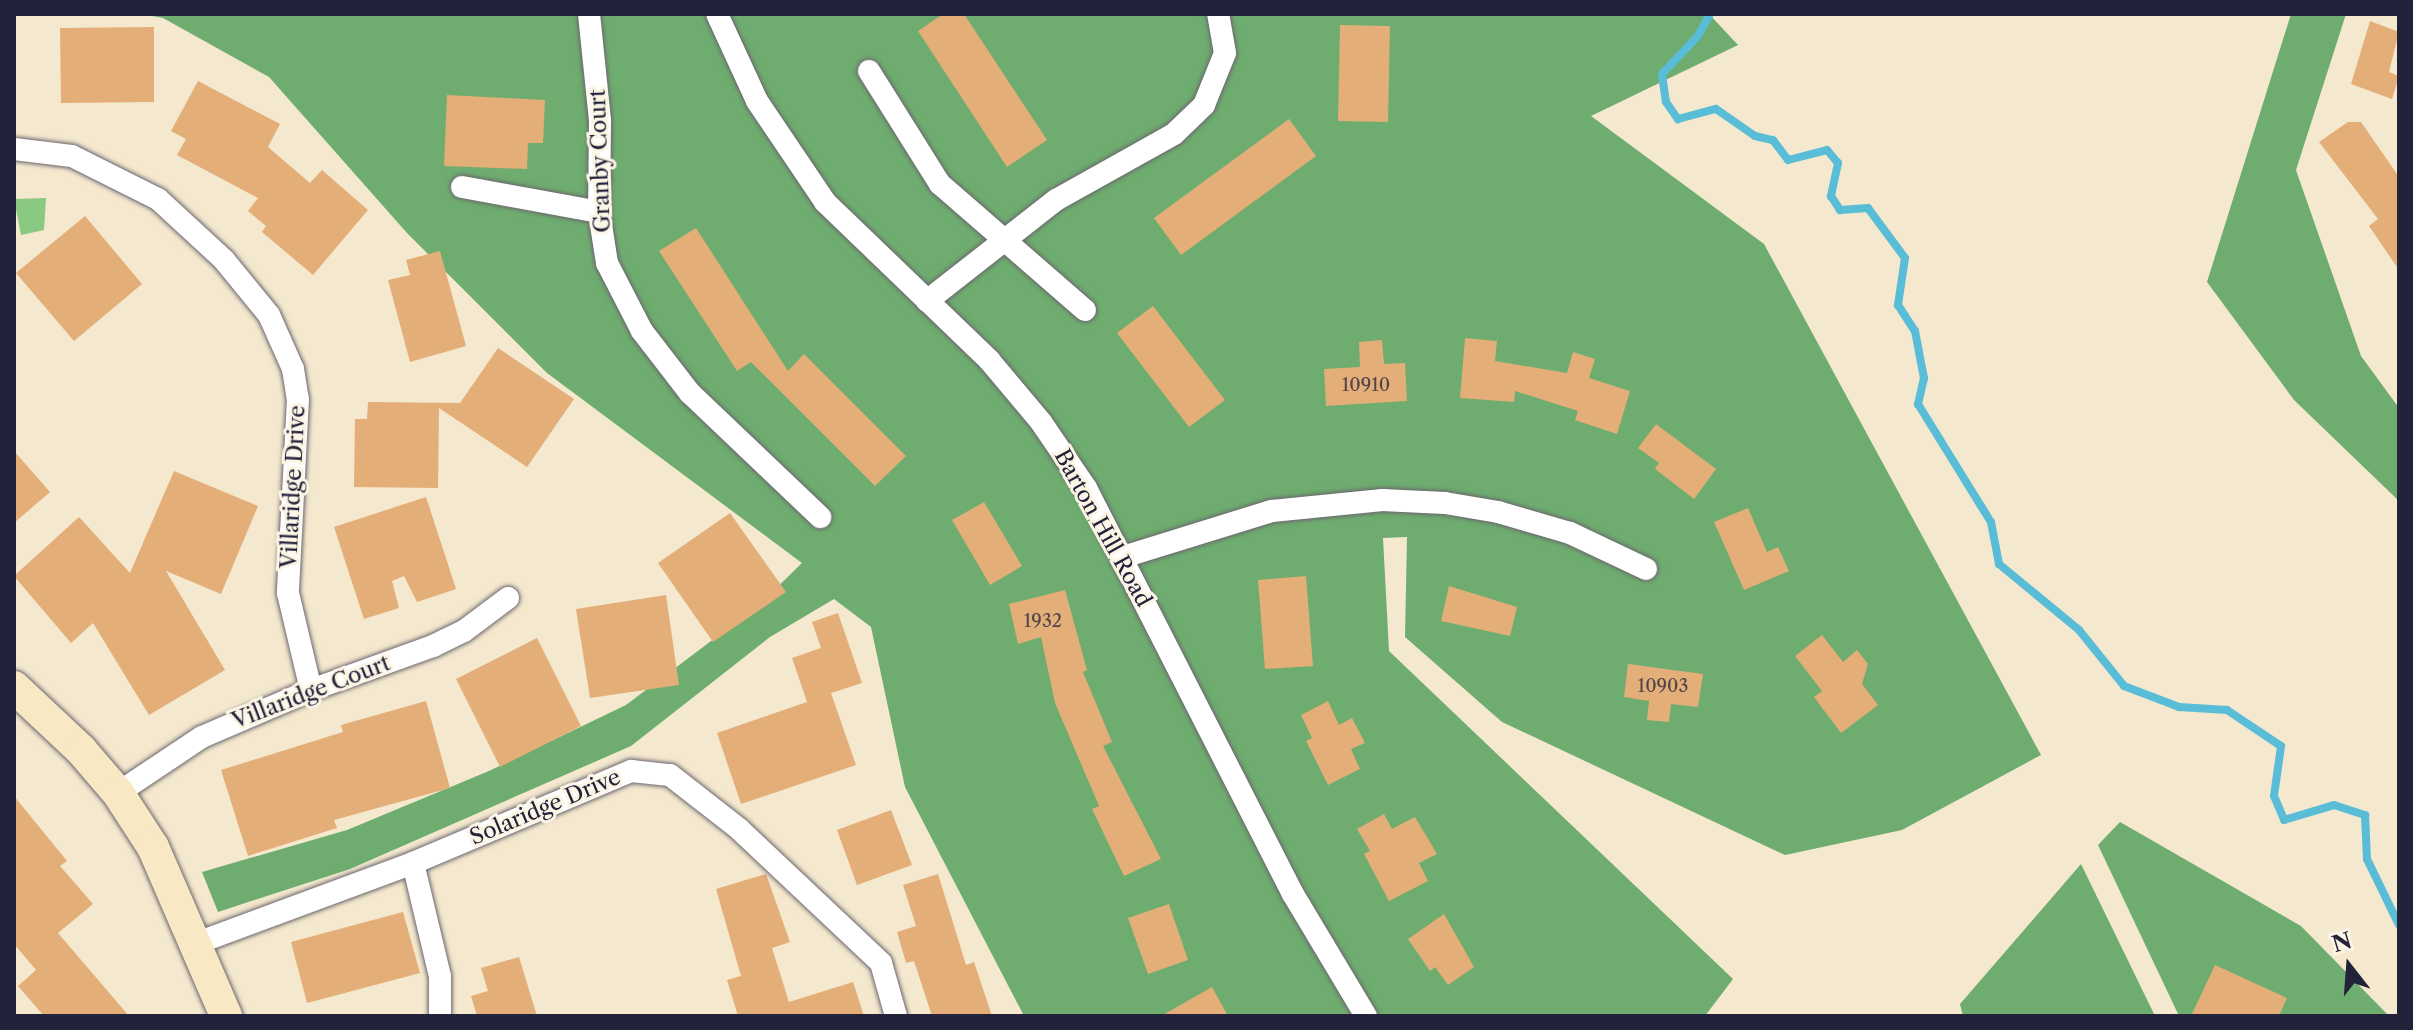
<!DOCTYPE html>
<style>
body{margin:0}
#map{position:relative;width:2413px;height:1030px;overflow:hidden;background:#f4e8ce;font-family:"Libre Caslon Text",serif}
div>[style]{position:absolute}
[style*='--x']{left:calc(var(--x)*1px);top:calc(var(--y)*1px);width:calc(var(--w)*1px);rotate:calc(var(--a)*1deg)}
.green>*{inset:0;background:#89c981}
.forest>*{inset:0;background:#6ead6f}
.stream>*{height:8px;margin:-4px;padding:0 4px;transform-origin:4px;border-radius:4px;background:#59bdd7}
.building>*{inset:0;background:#e3ae78}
.roads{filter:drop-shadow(0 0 2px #6c676e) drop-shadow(0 0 2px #6c676e)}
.street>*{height:22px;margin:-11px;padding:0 11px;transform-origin:11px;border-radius:11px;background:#fff}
.secondary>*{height:32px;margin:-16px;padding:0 16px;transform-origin:16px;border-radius:16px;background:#f8e8c3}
span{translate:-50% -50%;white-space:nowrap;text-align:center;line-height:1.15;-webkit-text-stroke:6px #fcf5e5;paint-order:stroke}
.number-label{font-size:18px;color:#52454a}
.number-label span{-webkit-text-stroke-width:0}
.street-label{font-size:22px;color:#22223b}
.frame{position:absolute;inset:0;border:16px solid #22223b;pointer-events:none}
.north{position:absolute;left:2309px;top:926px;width:80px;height:80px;-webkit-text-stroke:6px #fcf5e5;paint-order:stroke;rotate:343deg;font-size:22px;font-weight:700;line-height:32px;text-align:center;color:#22223b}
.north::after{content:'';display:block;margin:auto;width:28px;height:36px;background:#22223b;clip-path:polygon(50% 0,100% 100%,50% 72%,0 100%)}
</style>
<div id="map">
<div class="green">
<div style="clip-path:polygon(46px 198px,44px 230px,21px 235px,14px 199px)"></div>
</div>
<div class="forest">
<div style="clip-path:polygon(142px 14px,1709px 14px,1738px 45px,1591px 116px,1764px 244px,2041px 755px,1902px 830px,1785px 855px,1502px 722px,1405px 637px,1407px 537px,1383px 538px,1389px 651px,1733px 979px,1705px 1016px,1024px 1016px,905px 787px,871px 627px,834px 599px,770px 637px,631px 746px,350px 869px,218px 912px,202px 872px,347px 830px,489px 771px,626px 705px,759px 605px,802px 563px,547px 373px,407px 233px,269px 77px,163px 18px)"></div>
<div style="clip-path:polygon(2291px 14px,2346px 14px,2296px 170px,2361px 356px,2399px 408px,2399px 501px,2294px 400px,2207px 282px)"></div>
<div style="clip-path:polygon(2120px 822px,2301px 926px,2389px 1016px,2179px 1016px,2098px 845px)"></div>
<div style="clip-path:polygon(2081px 864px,2155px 1016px,1963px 1016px,1960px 1004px)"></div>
</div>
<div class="stream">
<div style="--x:1710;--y:14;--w:26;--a:119"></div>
<div style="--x:1697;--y:37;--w:51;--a:133.4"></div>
<div style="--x:1662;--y:74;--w:28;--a:82"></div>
<div style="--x:1666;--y:102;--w:21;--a:55"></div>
<div style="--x:1678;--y:119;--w:39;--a:-15"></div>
<div style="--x:1716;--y:109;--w:47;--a:34.7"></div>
<div style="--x:1755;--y:136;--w:18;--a:13"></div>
<div style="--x:1773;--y:140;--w:25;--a:53"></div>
<div style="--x:1788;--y:160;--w:40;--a:-14.4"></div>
<div style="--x:1827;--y:150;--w:17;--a:50"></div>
<div style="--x:1838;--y:163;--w:34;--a:102"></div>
<div style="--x:1831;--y:196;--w:17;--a:57"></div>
<div style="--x:1840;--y:210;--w:28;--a:-4"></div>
<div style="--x:1868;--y:208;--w:62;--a:53.5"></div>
<div style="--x:1905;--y:258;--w:48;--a:98.5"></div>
<div style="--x:1898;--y:305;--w:31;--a:57"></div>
<div style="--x:1915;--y:331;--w:48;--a:79.2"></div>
<div style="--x:1924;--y:378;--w:27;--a:103"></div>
<div style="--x:1918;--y:404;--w:139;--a:58.3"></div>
<div style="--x:1991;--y:522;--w:43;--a:79.2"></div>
<div style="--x:1999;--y:564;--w:104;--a:39.5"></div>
<div style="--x:2079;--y:630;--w:72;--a:51.2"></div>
<div style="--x:2124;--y:686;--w:59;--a:20.9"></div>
<div style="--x:2179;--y:707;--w:48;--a:3.6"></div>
<div style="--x:2227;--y:710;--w:65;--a:33.7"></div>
<div style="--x:2281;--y:746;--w:50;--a:98"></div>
<div style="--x:2274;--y:796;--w:26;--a:67"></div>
<div style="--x:2284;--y:820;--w:52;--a:-16.7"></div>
<div style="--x:2334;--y:805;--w:33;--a:18"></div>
<div style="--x:2365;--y:815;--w:44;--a:87.4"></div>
<div style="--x:2367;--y:859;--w:73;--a:64.1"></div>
</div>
<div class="building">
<div style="clip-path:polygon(943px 14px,964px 14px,1047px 140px,1007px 167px,918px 31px)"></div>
<div style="clip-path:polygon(2370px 21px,2399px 32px,2389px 72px,2399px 76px,2392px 99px,2351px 84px)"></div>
<div style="clip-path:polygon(1340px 25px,1390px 26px,1388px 122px,1338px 121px)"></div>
<div style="clip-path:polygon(154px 27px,154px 102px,61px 103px,60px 28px)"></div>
<div style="clip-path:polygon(198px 81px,280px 124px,268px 147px,310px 183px,322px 170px,368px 210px,313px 275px,262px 232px,266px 226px,248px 211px,258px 198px,177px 155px,186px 139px,171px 131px)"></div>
<div style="clip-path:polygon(447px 95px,545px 100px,543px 143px,528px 143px,527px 169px,444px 166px)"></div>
<div style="clip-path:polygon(1289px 119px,1316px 156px,1181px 255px,1154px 218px)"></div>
<div style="clip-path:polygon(2348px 122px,2361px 122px,2399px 177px,2399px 270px,2369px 226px,2378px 219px,2319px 142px)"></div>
<div style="clip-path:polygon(85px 216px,142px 284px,74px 341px,16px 273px)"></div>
<div style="clip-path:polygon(696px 228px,788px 371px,804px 354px,906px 456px,875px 486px,751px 362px,737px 371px,659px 251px)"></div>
<div style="clip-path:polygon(440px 251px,466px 346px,410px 362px,388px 280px,410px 275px,406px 260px)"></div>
<div style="clip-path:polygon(1153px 306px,1225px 400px,1189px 427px,1117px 333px)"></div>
<div style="clip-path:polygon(1465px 338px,1497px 341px,1495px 361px,1567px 373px,1573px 352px,1595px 359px,1589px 378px,1630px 391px,1617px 434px,1575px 420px,1578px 411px,1515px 391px,1514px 402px,1460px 398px)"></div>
<div style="clip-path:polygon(1382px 340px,1384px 364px,1405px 363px,1407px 401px,1326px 406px,1324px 369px,1360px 367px,1359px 342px)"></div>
<div style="clip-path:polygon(498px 348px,574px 399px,527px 467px,439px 408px,438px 488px,354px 487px,355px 419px,367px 419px,368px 402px,460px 403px)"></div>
<div style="clip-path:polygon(1656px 424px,1716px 469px,1694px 499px,1655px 469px,1659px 463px,1638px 448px)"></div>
<div style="clip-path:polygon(14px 451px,50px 492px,14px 523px)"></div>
<div style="clip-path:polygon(174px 471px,258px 506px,221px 594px,166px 571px,225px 670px,149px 715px,93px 623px,71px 643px,14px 576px,79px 517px,130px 573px)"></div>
<div style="clip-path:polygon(426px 497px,456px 589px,417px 602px,404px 576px,392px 581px,399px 608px,364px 619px,334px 527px)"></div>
<div style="clip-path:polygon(984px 502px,1022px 566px,990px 585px,952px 520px)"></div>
<div style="clip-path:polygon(1748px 508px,1767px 552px,1778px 547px,1789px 571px,1744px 590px,1714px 522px)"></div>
<div style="clip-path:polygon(730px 513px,786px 592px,713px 642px,658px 563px)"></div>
<div style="clip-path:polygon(1306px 576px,1313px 666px,1265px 669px,1258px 580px)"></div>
<div style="clip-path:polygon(1449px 586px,1517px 607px,1510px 636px,1441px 621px)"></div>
<div style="clip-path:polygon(1065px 590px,1087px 670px,1083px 672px,1112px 742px,1103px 746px,1161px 859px,1124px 876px,1092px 809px,1099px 806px,1055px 703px,1041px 637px,1018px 644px,1009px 604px)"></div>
<div style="clip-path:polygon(666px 595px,679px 685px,590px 698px,576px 609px)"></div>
<div style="clip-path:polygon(838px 613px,862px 683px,831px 693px,856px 765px,741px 804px,717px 733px,807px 702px,792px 658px,821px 648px,812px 622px)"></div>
<div style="clip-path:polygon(1822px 635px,1843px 662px,1857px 650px,1868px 664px,1862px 684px,1878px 705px,1841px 733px,1814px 697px,1822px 691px,1795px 656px)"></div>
<div style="clip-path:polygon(537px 638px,581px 726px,500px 767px,456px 679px)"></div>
<div style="clip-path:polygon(1628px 664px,1703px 674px,1698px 707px,1671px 704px,1669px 722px,1647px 720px,1649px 701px,1624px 697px)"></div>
<div style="clip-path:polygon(426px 701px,450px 788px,334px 820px,337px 828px,248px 856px,221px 770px,343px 732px,341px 725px)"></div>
<div style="clip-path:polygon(1328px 701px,1339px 725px,1352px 718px,1365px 743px,1351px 749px,1360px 769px,1328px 785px,1306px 741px,1312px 738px,1301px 715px)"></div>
<div style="clip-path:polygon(14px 796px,67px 861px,60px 866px,93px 904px,58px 933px,129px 1016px,44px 1016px,18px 986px,36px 970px,14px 944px)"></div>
<div style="clip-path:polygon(891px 810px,912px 865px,857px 885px,837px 830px)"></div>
<div style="clip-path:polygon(1384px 814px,1392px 829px,1415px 817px,1437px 854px,1419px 863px,1428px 881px,1389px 901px,1364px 854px,1370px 851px,1357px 829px)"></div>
<div style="clip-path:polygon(766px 874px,790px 942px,772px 948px,789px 1002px,853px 982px,864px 1016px,738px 1016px,727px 980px,741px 976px,716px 889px)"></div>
<div style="clip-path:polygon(938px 874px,966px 965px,974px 962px,992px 1016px,932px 1016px,914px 961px,906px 963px,897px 932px,916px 926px,903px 885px)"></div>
<div style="clip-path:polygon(1169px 904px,1188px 960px,1148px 974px,1128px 918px)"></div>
<div style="clip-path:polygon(403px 912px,420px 973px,307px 1003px,291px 942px)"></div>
<div style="clip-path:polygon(1444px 914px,1474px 967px,1448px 985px,1435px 967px,1430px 971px,1408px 939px)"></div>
<div style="clip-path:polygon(519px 957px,537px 1016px,477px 1016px,471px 996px,488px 991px,481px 968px)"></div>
<div style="clip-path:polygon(2215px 965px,2287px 998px,2279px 1016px,2191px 1016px)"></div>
<div style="clip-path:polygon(1212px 987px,1228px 1016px,1161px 1016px)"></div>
</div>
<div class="roads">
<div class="street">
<div style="--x:589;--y:14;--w:108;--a:84.1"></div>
<div style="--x:600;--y:121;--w:91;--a:90.6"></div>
<div style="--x:599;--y:212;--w:52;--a:81.1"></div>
<div style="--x:607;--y:263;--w:76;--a:62.8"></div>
<div style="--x:642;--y:331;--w:78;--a:52.3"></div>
<div style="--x:690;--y:393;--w:180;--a:43.6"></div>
<div style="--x:717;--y:14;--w:96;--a:65.3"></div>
<div style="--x:757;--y:101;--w:122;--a:56"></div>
<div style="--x:825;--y:202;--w:228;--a:43.9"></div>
<div style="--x:989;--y:360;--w:81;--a:50"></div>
<div style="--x:1041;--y:422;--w:80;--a:55.7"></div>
<div style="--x:1086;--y:488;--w:456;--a:63"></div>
<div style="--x:1293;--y:894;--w:142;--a:59.1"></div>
<div style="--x:869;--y:71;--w:133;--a:57.9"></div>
<div style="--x:940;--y:184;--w:192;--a:41"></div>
<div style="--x:14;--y:149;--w:58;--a:6.9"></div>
<div style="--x:72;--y:156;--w:96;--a:26.6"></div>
<div style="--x:158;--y:199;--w:90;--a:42.7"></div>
<div style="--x:224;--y:260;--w:71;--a:50.7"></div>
<div style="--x:269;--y:315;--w:59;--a:66"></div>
<div style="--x:293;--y:369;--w:30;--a:81"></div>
<div style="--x:298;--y:399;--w:194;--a:93"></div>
<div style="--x:288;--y:593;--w:100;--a:76.7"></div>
<div style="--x:462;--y:187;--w:139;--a:10.3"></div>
<div style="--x:927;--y:301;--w:164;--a:-38.1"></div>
<div style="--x:1056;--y:200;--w:135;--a:-29.2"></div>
<div style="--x:1174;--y:134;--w:42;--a:-44"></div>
<div style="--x:1204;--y:105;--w:56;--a:-68"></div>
<div style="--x:1225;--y:53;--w:40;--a:-100"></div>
<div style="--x:1123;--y:557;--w:156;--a:-17.2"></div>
<div style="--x:1272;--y:511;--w:111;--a:-5.7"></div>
<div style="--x:1382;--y:500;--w:63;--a:2.7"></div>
<div style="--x:1445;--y:503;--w:54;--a:9.6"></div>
<div style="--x:1498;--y:512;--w:75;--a:16.3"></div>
<div style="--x:1570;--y:533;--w:84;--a:25.3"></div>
<div style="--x:118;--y:793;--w:101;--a:-33.7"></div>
<div style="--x:202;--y:737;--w:119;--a:-23.3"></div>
<div style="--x:311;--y:690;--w:130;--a:-19.8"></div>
<div style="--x:433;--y:646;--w:34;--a:-26"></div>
<div style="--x:464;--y:631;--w:55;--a:-36.9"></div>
<div style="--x:413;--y:863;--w:116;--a:76.6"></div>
<div style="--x:440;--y:976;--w:40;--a:90"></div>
<div style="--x:197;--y:943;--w:230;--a:-20.3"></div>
<div style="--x:413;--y:863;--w:237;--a:-22.9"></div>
<div style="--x:631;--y:771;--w:39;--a:6"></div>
<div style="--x:670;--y:775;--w:88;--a:38"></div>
<div style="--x:739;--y:829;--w:195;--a:43.3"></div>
<div style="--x:881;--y:963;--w:55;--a:74.2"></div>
</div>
<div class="secondary">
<div style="--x:14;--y:687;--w:92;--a:43.2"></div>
<div style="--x:81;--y:750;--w:57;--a:49.3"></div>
<div style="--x:118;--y:793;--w:64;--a:57.1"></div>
<div style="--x:153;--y:847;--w:184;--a:66.6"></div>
</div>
</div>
<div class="number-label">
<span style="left:1366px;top:385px">10910</span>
<span style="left:1043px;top:621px">1932</span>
<span style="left:1663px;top:686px">10903</span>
</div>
<div class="street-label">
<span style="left:600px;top:161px;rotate:-92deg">Granby Court</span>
<span style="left:293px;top:487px;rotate:-87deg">Villaridge Drive</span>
<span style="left:1103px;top:528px;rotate:61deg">Barton Hill Road</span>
<span style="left:311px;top:692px;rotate:-21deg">Villaridge Court</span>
<span style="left:545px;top:807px;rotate:-23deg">Solaridge Drive</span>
</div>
<div class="frame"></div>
<div class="north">N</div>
</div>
